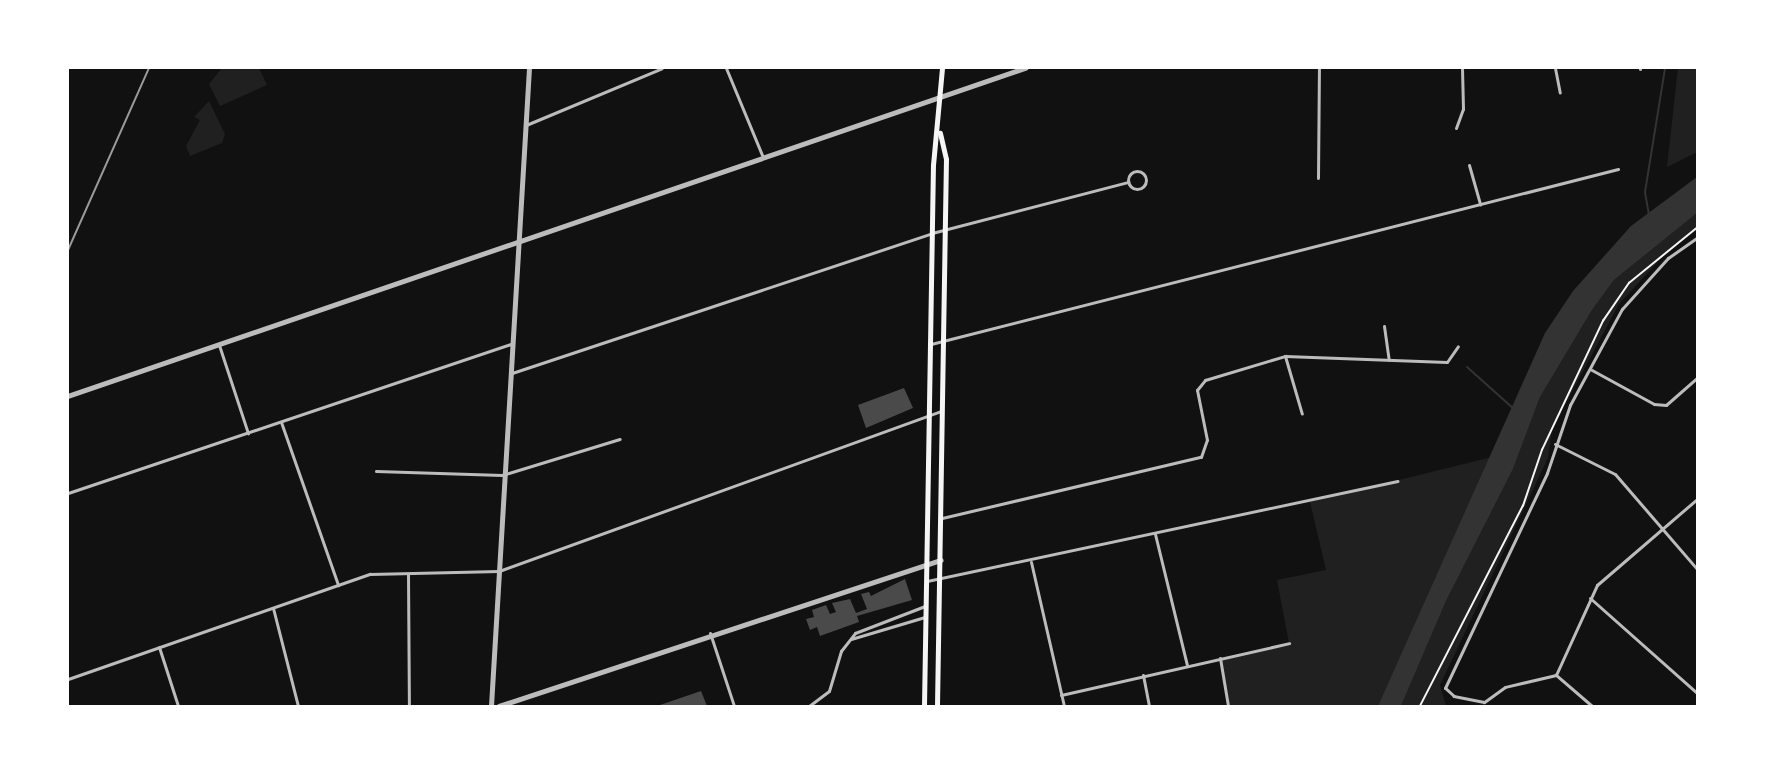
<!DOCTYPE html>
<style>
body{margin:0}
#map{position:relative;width:1765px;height:774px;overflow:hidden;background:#111;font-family:"Public Sans",sans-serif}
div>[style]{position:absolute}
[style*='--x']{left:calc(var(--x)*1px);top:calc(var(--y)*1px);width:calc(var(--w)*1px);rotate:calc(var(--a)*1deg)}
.green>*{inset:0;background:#202020}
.water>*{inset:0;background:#333}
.stream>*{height:2px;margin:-1px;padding:0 1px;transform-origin:1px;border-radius:1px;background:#333}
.building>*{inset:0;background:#4a4a4a}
.path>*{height:1.5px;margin:-0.75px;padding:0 0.75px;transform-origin:0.75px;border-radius:0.75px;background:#f5f5f5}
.minor>*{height:3px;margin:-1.5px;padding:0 1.5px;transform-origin:1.5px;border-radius:1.5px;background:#bcbcbc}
.minor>.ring{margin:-1.5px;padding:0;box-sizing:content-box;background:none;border:3px solid #bcbcbc;border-radius:50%}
.tertiary>*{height:4.5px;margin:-2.25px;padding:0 2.25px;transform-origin:2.25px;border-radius:2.25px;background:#bcbcbc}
.primary>*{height:5px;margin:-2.5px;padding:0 2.5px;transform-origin:2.5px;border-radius:2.5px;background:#f5f5f5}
.rail>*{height:2px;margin:-1px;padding:0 1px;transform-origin:1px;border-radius:1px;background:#9a9a9a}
span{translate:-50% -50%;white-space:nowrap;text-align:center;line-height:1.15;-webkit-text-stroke:4.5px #fff;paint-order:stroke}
.frame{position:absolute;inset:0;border:69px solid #fff;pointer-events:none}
</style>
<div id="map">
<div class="green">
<div style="clip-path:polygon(222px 68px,259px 68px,267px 85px,220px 106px,209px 84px)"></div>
<div style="clip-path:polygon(1678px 68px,1697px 68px,1697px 152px,1667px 167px)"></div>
<div style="clip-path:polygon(209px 101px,225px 134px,222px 143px,190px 156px,186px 146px,200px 120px,194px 117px)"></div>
<div style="clip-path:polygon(1697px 213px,1697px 230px,1665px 254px,1619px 304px,1552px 429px,1548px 458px,1440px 685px,1446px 706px,1401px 706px,1446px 601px,1513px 469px,1540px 397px,1592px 310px,1614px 280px)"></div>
<div style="clip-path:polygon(1492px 457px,1378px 706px,1228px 706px,1220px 658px,1289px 643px,1277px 580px,1326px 570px,1310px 502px)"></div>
</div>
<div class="water">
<div style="clip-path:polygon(1697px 177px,1697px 213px,1614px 280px,1592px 310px,1540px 397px,1513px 469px,1446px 601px,1401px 706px,1378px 706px,1545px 333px,1573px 291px,1631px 226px)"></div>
</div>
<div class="stream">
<div style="--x:1649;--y:215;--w:23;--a:-100"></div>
<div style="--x:1645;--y:192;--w:126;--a:-80.8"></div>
<div style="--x:1467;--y:367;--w:63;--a:41.8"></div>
</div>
<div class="building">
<div style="clip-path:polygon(904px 388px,913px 408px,866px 428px,858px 405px)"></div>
<div style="clip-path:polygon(905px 579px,912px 600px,857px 616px,859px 622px,820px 636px,817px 627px,810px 630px,806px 619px,814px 617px,812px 610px,826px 605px,830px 614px,836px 612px,832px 603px,850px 599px,856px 613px,867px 609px,861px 594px,869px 592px,871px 596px)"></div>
<div style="clip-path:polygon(701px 691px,707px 706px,657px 706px)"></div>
</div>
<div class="path">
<div style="--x:1420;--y:706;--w:225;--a:-62.8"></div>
<div style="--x:1523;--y:506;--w:59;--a:-71.3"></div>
<div style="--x:1542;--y:450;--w:143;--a:-64.7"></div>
<div style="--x:1603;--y:321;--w:46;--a:-55.6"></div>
<div style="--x:1629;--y:283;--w:89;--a:-39.1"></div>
</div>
<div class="minor">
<div style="--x:726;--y:68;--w:94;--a:67.5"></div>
<div style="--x:1555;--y:68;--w:25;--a:79"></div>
<div style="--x:1640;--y:68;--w:1;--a:90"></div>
<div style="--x:526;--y:125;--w:147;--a:-22.7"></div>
<div style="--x:1456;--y:128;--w:20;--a:-70"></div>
<div style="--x:1463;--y:109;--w:41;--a:-91.4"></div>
<div style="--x:1469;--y:165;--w:41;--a:74.2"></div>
<div class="ring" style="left:1128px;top:171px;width:15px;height:15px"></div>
<div style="--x:1318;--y:178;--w:110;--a:-89.5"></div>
<div style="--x:1384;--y:326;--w:34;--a:82"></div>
<div style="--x:931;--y:344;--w:709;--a:-14.29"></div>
<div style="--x:219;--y:345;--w:93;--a:71.8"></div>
<div style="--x:1285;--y:356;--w:60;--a:73.7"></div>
<div style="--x:1590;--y:369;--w:73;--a:28.7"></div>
<div style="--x:1654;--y:404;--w:12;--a:5"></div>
<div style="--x:1666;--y:405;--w:43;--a:-41.2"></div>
<div style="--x:512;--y:373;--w:443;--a:-18.4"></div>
<div style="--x:932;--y:233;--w:203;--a:-14.6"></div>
<div style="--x:281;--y:422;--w:173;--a:70.7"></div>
<div style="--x:1555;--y:444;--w:67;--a:26.6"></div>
<div style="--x:1615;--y:474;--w:127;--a:49.2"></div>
<div style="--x:376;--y:471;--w:126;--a:1.8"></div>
<div style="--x:502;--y:475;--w:123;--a:-17"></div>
<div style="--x:68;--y:493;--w:468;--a:-18.6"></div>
<div style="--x:942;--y:518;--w:266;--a:-13.3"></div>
<div style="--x:1201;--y:457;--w:18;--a:-71"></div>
<div style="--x:1207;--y:440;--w:51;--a:-101.3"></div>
<div style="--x:1197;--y:390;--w:13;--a:-51"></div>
<div style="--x:1205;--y:380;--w:84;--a:-16.7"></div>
<div style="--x:1285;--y:356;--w:162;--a:2.1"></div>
<div style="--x:1447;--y:362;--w:19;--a:-55"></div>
<div style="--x:1155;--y:534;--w:135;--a:76.3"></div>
<div style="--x:1031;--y:562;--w:148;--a:77.1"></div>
<div style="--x:408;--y:574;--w:132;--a:89.6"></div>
<div style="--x:927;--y:581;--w:481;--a:-12"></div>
<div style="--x:1590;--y:598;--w:144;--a:41.6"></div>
<div style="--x:273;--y:608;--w:101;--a:75.7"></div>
<div style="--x:710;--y:633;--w:77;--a:71.8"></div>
<div style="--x:851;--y:639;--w:77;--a:-16.6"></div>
<div style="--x:159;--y:647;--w:62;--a:72.1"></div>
<div style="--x:1220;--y:658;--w:49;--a:80.5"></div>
<div style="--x:1143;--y:675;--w:32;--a:79"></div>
<div style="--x:1556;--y:675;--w:99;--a:-65.5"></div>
<div style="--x:1597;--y:585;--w:133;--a:-40.7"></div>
<div style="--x:68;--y:679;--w:320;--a:-19.2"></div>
<div style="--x:370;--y:574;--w:129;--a:-1.3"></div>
<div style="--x:499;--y:571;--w:469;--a:-19.9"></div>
<div style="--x:1061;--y:695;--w:234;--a:-12.8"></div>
<div style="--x:809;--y:706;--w:25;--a:-37"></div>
<div style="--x:829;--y:691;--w:42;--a:-73.3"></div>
<div style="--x:841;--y:651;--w:23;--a:-52"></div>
<div style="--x:855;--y:633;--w:75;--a:-21.1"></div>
<div style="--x:1592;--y:706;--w:48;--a:-139.3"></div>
<div style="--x:1556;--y:675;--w:52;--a:166.8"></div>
<div style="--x:1505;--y:687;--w:26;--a:144"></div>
<div style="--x:1484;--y:702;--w:31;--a:-169"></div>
<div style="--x:1454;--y:696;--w:12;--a:-138"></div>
<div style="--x:1445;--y:688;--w:238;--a:-64.6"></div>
<div style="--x:1547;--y:473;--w:72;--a:-71.3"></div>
<div style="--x:1570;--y:405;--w:109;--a:-61.6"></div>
<div style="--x:1622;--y:309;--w:69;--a:-48"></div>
<div style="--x:1668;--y:258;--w:37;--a:-35"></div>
</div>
<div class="tertiary">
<div style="--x:68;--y:396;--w:1012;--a:-18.92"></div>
<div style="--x:491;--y:706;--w:639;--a:-86.59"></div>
<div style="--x:499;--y:706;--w:465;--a:-18.3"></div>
</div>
<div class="primary">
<div style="--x:924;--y:706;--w:541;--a:-89.05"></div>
<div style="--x:933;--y:165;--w:97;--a:-84.7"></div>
<div style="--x:937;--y:706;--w:547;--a:-89.06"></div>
<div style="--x:946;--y:159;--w:27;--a:-103"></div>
</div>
<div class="rail">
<div style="--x:68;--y:250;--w:199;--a:-66"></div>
</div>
<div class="frame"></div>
</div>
